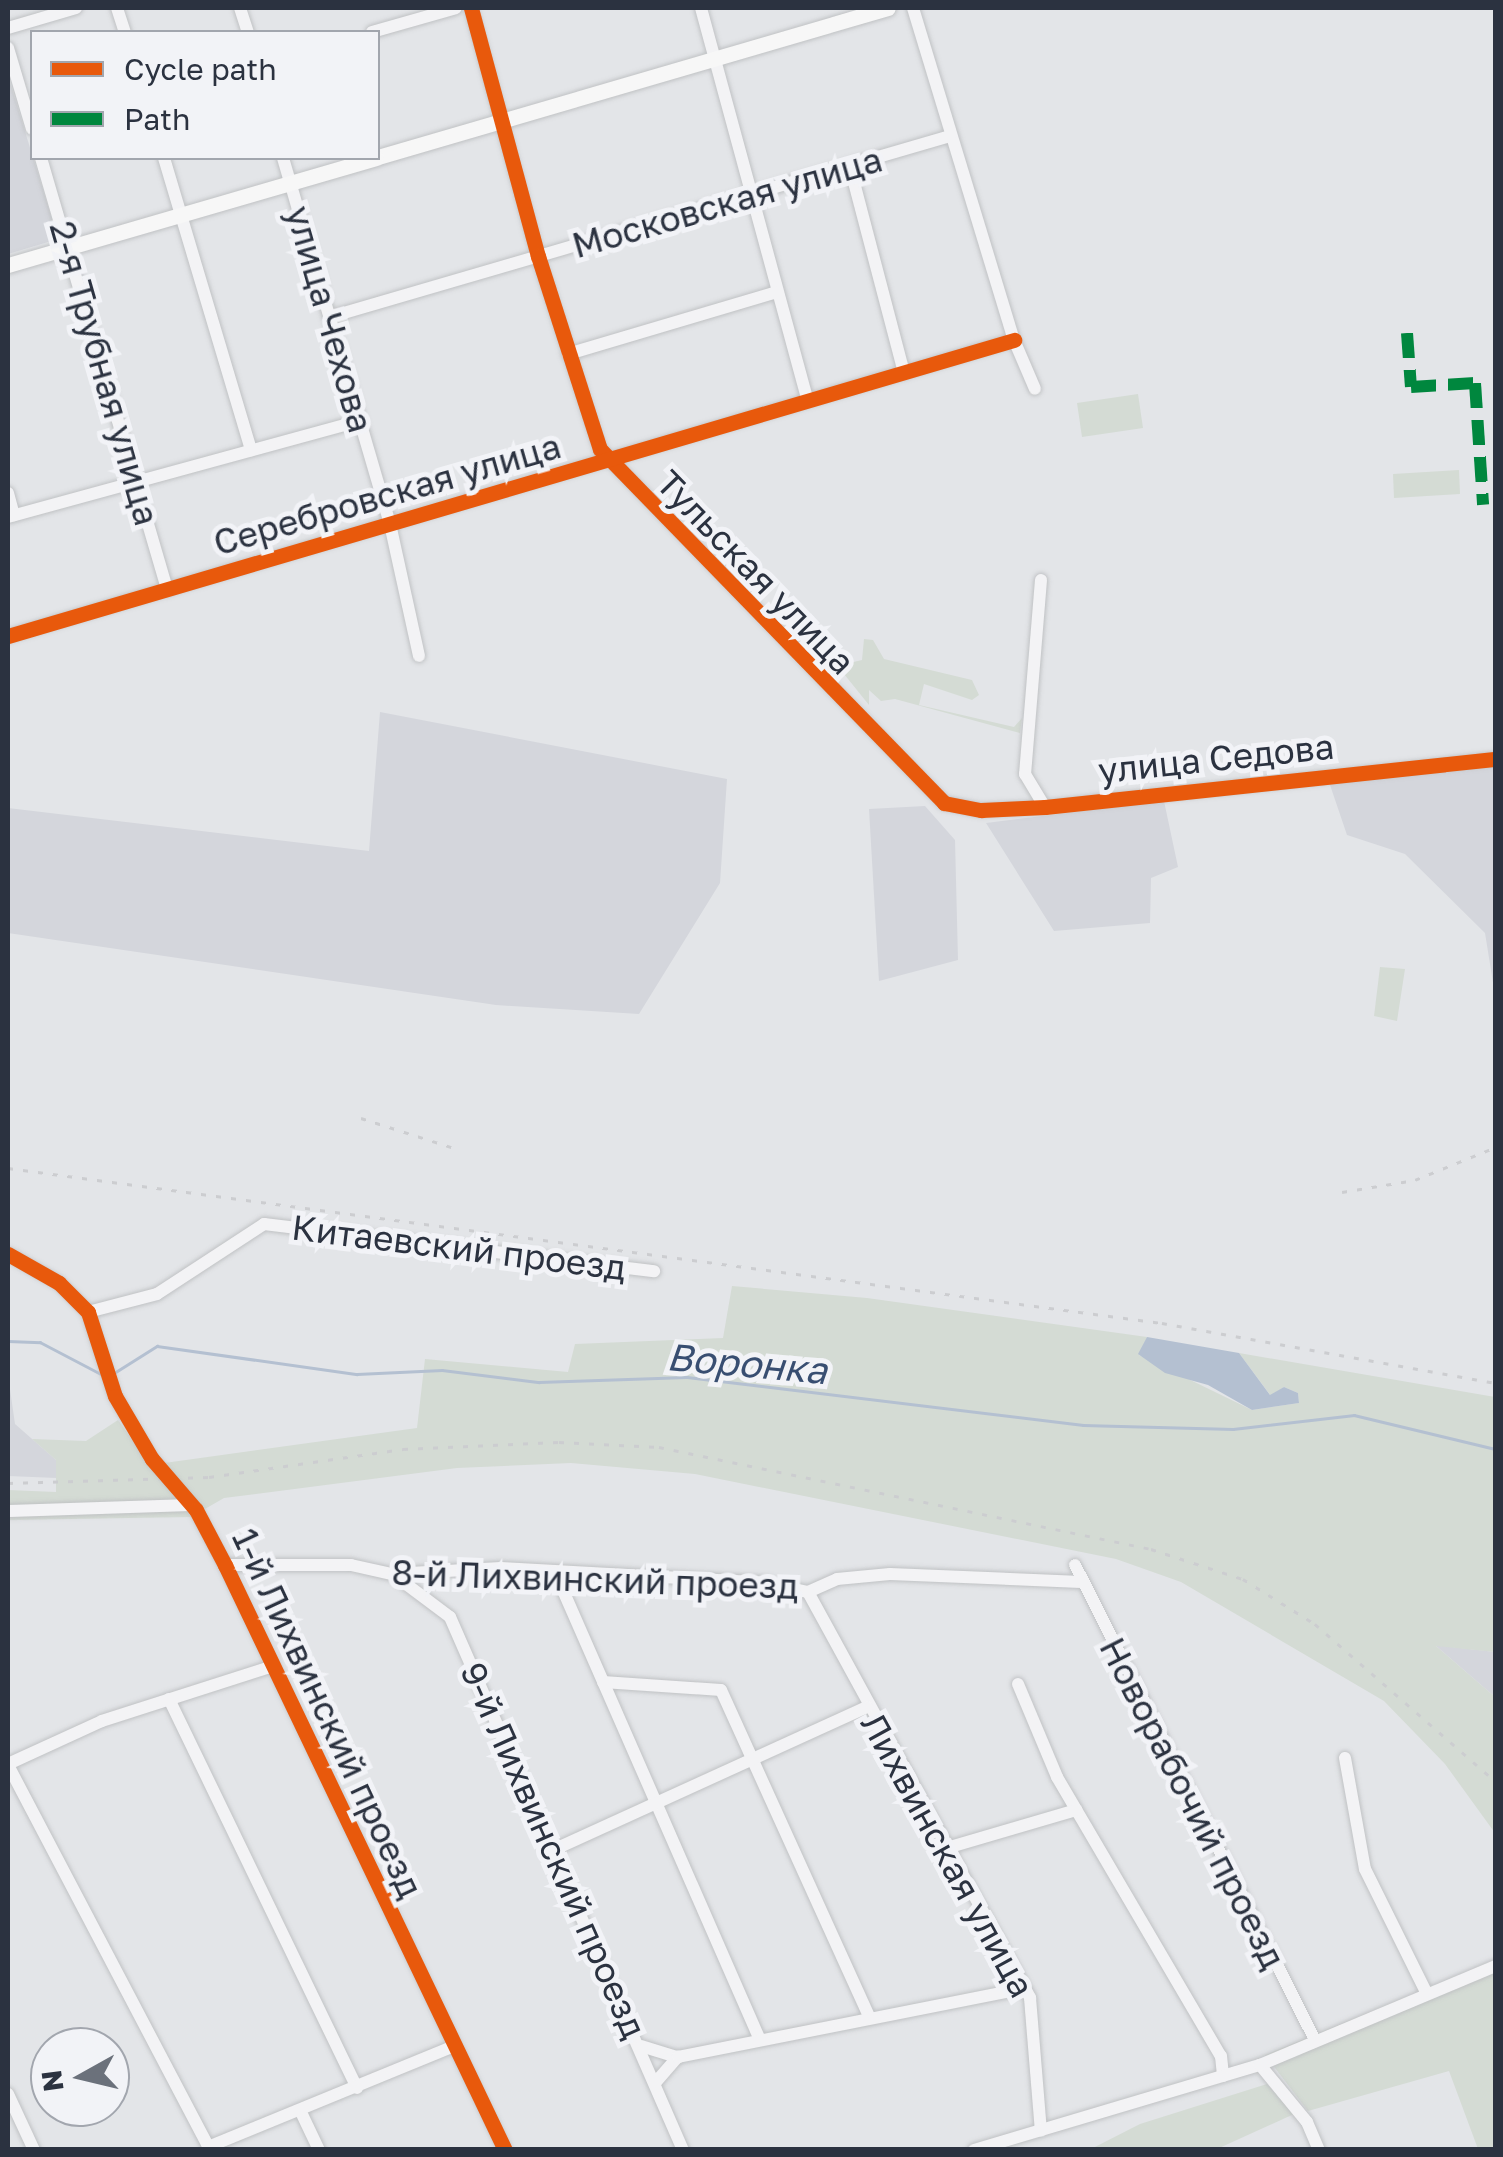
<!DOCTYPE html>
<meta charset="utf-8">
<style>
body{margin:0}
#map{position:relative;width:1503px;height:2157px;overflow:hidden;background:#e3e5e8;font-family:"Golos Text",sans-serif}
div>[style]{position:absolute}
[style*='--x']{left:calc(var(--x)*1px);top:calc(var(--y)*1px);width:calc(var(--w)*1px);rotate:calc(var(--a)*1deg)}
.built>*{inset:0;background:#d4d6dc}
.green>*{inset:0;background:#d4dbd4}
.water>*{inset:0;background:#b4c0d1}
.stream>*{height:2.5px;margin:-1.25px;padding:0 1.25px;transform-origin:1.25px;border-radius:1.25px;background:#b4c0d1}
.roads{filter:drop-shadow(0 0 2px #c0c2c4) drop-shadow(0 0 2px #c0c2c4)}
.minor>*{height:12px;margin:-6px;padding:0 6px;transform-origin:6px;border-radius:6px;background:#f3f3f5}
.major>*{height:15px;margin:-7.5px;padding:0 7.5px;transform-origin:7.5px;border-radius:7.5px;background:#f7f7f7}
.rail>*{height:2.5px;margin-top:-1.25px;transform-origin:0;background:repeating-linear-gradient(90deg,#cccdd0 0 5px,transparent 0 15px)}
.quiet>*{height:12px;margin-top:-6px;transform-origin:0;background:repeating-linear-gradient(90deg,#00873e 0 25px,transparent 0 37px)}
.cycleway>*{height:15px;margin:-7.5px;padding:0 7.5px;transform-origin:7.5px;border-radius:7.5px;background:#e8590c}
span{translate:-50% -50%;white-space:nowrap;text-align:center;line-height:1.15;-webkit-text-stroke:10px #f2f3f7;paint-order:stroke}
.street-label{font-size:35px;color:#2b3240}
.water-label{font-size:38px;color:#384e71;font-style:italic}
.frame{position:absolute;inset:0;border:10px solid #2b3240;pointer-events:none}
.legend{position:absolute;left:30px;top:30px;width:350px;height:130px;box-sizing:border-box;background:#f2f3f7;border:2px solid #a2a6ae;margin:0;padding:12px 18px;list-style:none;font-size:30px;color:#2b3240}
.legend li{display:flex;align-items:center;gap:20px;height:50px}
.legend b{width:50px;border:2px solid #a2a6ae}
.north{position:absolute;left:30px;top:2027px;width:100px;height:100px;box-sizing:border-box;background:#f2f3f7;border:2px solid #a2a6ae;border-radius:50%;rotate:262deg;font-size:28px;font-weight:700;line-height:40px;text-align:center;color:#2b3240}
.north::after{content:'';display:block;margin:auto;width:35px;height:45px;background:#6b717b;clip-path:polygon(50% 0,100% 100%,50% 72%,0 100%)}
</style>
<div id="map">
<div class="built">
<div style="clip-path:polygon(8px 76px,58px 239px,8px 254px)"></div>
<div style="clip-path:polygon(380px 712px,727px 779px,720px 883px,639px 1014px,496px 1005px,8px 933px,8px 808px,369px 851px)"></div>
<div style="clip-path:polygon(1495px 764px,1495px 995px,1485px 933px,1405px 854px,1347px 835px,1329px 782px)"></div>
<div style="clip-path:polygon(1164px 801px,1178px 867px,1151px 878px,1150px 923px,1054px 931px,986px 823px)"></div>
<div style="clip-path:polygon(925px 806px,955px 840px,958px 960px,879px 981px,869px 809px)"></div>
<div style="clip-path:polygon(8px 1375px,15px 1424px,56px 1460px,57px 1478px,8px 1476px)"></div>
<div style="clip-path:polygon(1435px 1645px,1495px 1652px,1495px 1697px)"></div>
</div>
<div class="green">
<div style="clip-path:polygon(1138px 394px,1143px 428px,1082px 437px,1077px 403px)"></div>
<div style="clip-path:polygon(1459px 470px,1460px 494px,1394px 498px,1393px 474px)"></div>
<div style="clip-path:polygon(864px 639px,873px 640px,884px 659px,972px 680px,979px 695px,972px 700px,924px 684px,919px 705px,1014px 727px,1022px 718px,1020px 733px,895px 699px,881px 701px,869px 690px,869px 705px,844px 674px,845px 664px,862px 660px)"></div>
<div style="clip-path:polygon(1380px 967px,1405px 969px,1397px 1021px,1374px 1016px)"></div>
<div style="clip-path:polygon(732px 1286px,867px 1298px,1147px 1337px,1139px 1355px,1252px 1410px,1299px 1403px,1298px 1393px,1284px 1387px,1271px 1396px,1239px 1353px,1495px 1397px,1495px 1652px,1436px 1646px,1495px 1697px,1495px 1833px,1445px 1764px,1384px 1701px,1181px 1582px,1116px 1559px,695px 1474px,571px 1463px,457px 1468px,224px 1498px,191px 1517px,8px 1520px,8px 1490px,56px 1492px,56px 1460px,32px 1439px,86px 1441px,118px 1420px,150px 1465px,417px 1428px,425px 1359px,568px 1372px,575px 1344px,723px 1338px)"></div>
<div style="clip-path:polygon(1495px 1961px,1495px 2149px,1478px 2149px,1449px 2071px,1308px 2111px,1265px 2055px)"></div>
<div style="clip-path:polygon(1267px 2084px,1294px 2114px,1217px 2149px,1089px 2150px,1140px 2124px)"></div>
</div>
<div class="water">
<div style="clip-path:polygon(1147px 1337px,1239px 1353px,1270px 1395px,1284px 1387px,1298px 1393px,1299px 1403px,1252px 1410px,1208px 1385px,1165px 1373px,1138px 1354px)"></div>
</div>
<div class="stream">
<div style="--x:8;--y:1341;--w:32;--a:2"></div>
<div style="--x:40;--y:1342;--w:69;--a:27.7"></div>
<div style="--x:114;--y:1373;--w:51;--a:-32.1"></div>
<div style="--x:157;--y:1346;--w:202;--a:8"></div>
<div style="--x:357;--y:1374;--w:85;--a:-2.7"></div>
<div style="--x:442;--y:1370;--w:98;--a:7.1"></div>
<div style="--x:539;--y:1382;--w:148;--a:-1.9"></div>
<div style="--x:687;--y:1377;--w:399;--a:6.9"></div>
<div style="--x:1083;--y:1425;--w:150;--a:1.5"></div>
<div style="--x:1233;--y:1429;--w:122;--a:-6.6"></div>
<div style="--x:1354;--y:1415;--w:146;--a:13.5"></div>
</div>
<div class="roads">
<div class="minor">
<div style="--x:117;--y:8;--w:25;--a:72"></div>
<div style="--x:240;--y:8;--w:25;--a:72"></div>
<div style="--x:471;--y:8;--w:257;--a:74.9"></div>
<div style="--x:538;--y:256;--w:203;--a:72.2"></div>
<div style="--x:600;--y:449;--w:494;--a:45.8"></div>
<div style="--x:944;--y:803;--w:38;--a:11"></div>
<div style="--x:981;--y:810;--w:64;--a:-2.7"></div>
<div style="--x:1045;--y:807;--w:454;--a:-6.1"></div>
<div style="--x:701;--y:8;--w:404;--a:74.8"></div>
<div style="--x:913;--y:8;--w:347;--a:73.1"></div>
<div style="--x:1014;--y:340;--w:53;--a:66.8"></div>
<div style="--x:8;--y:28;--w:71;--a:-16.4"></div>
<div style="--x:372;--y:32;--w:87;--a:-15.9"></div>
<div style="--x:8;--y:48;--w:84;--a:73.5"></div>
<div style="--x:41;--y:158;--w:450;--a:73.7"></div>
<div style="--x:164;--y:158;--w:305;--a:73.4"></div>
<div style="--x:283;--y:158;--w:381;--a:73.7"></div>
<div style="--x:390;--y:524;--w:135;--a:77.6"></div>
<div style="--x:850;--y:167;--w:213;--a:75.3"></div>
<div style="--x:330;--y:317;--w:646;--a:-16.27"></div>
<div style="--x:568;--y:354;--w:218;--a:-16.5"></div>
<div style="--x:8;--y:493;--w:23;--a:75"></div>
<div style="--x:8;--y:517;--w:364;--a:-15.3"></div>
<div style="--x:1041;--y:580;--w:195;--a:94.7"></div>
<div style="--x:1025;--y:774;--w:39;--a:59"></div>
<div style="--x:8;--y:636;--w:1049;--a:-16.4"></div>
<div style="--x:8;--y:1254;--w:59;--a:29.6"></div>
<div style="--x:59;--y:1283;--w:41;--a:45"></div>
<div style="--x:88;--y:1312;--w:88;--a:72.2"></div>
<div style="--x:115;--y:1396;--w:73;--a:59.6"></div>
<div style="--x:152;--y:1459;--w:67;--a:49.2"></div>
<div style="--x:196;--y:1510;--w:62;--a:62.2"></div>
<div style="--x:225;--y:1565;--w:649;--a:64.42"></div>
<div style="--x:88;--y:1312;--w:71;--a:-14.6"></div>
<div style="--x:157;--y:1294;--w:128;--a:-33.2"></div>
<div style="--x:264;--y:1224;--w:393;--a:6.9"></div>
<div style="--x:8;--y:1511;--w:184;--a:-1.9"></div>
<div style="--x:225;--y:1565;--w:126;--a:0"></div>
<div style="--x:351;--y:1565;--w:42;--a:12.4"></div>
<div style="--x:392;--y:1574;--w:109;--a:-3.2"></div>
<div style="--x:501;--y:1568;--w:266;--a:3.2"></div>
<div style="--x:767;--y:1583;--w:42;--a:12.4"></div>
<div style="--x:808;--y:1592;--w:32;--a:-24"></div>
<div style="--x:837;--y:1579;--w:53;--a:-5.4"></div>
<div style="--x:890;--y:1574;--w:191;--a:2.4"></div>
<div style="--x:1075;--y:1565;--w:530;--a:63.19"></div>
<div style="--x:555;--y:1572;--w:511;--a:66.34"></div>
<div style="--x:394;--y:1575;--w:70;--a:36.9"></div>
<div style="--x:450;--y:1617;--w:582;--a:66.39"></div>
<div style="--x:808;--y:1592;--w:463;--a:61.3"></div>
<div style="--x:1030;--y:1998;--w:133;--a:85.3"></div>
<div style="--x:603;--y:1682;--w:118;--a:3.9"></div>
<div style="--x:721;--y:1690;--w:358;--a:65.6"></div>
<div style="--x:1018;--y:1684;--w:101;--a:67.2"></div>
<div style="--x:1057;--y:1777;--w:324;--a:59.6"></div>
<div style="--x:1221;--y:2056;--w:20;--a:84"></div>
<div style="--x:169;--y:1699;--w:432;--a:64.2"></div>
<div style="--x:1345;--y:1758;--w:113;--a:79.8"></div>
<div style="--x:1365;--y:1869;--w:137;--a:63.6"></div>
<div style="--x:8;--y:1764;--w:103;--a:-24.6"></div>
<div style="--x:102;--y:1721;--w:180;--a:-17.8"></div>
<div style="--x:8;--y:1765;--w:435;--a:62.3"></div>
<div style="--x:943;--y:1849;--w:139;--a:-16.3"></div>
<div style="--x:553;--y:1850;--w:345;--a:-24.5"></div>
<div style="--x:641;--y:2046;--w:39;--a:17"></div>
<div style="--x:1260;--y:2065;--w:74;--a:50.5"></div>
<div style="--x:1307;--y:2122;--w:30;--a:67"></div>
<div style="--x:655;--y:2083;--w:35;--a:-49"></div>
<div style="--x:678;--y:2057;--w:352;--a:-11.2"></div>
<div style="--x:8;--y:2094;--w:62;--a:65.1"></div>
<div style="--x:300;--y:2110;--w:44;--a:64.6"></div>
<div style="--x:208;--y:2147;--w:266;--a:-22.3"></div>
<div style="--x:974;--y:2150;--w:298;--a:-16.6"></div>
<div style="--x:1260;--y:2065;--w:256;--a:-22.8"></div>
</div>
<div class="major">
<div style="--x:378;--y:157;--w:531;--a:-16.29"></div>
<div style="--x:8;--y:265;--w:383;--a:-16.2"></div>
</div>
</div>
<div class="rail">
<div style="--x:361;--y:1118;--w:95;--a:17.9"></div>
<div style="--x:8;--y:1168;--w:1164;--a:7.65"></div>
<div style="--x:1162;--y:1323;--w:339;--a:10.2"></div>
<div style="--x:1342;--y:1192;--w:74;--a:-9.3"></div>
<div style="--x:1415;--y:1180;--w:87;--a:-22.2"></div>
<div style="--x:8;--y:1483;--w:201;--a:-1.7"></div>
<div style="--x:209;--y:1477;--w:196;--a:-8.2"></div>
<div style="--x:403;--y:1449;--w:156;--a:-2.6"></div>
<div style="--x:559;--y:1442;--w:100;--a:2.9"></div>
<div style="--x:659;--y:1447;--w:502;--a:11.71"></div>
<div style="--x:1151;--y:1549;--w:97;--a:18.1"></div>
<div style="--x:1243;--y:1579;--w:85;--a:32"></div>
<div style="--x:1315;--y:1624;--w:240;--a:41.1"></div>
</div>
<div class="quiet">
<div style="--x:1407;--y:333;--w:54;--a:85.8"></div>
<div style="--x:1411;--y:387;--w:64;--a:-3.6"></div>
<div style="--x:1475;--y:383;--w:122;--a:86.2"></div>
</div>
<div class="cycleway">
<div style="--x:471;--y:8;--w:257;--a:74.9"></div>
<div style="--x:538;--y:256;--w:203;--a:72.2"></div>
<div style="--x:600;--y:449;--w:494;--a:45.8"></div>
<div style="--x:944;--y:803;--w:38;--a:11"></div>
<div style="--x:981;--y:810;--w:64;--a:-2.7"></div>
<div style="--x:1045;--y:807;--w:454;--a:-6.1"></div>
<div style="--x:8;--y:636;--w:1049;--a:-16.4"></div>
<div style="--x:8;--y:1254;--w:59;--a:29.6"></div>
<div style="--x:59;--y:1283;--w:41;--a:45"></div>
<div style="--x:88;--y:1312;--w:88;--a:72.2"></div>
<div style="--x:115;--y:1396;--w:73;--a:59.6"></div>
<div style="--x:152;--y:1459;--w:67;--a:49.2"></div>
<div style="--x:196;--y:1510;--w:62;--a:62.2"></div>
<div style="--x:225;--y:1565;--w:649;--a:64.42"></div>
</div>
<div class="street-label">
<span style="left:727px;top:202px;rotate:-16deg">Московская улица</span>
<span style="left:330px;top:319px;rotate:74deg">улица Чехова</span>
<span style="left:105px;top:373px;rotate:74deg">2-я Трубная улица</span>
<span style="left:387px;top:494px;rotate:-16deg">Серебровская улица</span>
<span style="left:756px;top:572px;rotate:46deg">Тульская улица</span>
<span style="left:1216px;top:758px;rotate:-6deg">улица Седова</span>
<span style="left:459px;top:1247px;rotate:7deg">Китаевский проезд</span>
<span style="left:595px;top:1579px;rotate:2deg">8-й Лихвинский проезд</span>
<span style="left:328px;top:1713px;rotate:65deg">1-й Лихвинский проезд</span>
<span style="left:1193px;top:1803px;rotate:63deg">Новорабочий проезд</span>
<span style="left:554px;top:1850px;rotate:66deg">9-й Лихвинский проезд</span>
<span style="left:948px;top:1855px;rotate:61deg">Лихвинская улица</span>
</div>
<div class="water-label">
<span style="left:747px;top:1363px;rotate:5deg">Воронка</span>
</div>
<div class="frame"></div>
<ul class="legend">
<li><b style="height:12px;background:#e8590c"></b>Cycle path</li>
<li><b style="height:12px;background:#00873e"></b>Path</li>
</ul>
<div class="north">N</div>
</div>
